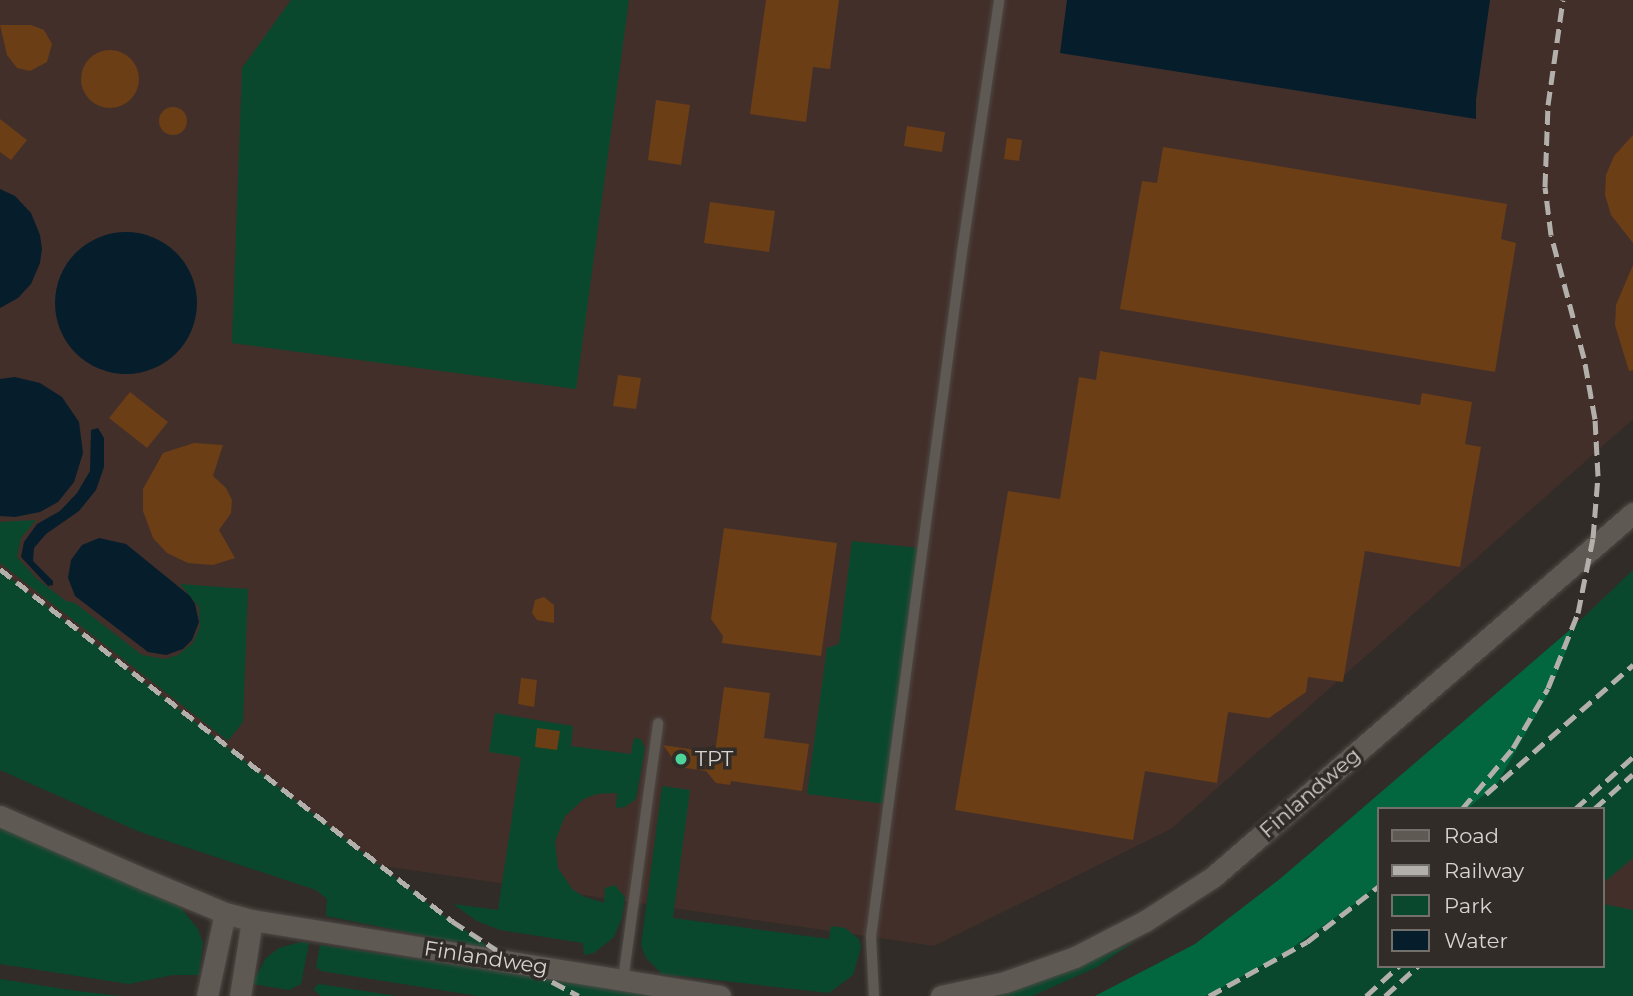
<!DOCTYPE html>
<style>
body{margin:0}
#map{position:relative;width:1633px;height:996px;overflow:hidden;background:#312c27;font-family:Montserrat,sans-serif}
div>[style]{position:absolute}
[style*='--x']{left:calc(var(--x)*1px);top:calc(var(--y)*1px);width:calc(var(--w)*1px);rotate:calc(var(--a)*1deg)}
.industrial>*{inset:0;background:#432f2a}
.green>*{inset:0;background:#0a482d}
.forest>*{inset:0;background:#02663f}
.water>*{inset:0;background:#061d2c}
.round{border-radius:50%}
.building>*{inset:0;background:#6b3e16}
.roads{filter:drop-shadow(0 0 2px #4e4a46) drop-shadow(0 0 2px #4e4a46)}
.service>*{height:10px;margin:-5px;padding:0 5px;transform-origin:5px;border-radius:5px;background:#5f5954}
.tertiary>*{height:21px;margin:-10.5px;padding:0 10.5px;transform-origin:10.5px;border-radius:10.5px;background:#5f5954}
.rail>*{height:5px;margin-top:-2.5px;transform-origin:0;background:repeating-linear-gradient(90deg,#b3b0ac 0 14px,transparent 0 21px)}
.dots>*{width:19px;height:19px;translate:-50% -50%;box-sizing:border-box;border:4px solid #312c27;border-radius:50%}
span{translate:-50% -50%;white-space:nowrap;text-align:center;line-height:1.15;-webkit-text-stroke:7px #312c27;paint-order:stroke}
.poi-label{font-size:21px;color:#d7d4d1}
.left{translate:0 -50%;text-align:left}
.street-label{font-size:21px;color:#d7d4d1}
.legend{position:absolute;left:1377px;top:807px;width:228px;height:161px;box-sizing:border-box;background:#312c27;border:2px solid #736f6b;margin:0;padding:9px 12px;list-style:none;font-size:21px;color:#d7d4d1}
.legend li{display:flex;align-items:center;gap:14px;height:35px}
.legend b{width:35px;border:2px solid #736f6b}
</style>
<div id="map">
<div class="industrial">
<div style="clip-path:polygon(0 0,1633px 0,1633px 419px,1171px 829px,934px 946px,301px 854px,0 720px)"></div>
<div style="clip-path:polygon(1633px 853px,1633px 996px,1474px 996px,1603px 966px,1603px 880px)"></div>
</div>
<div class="green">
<div style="clip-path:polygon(291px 0,629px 0,576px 389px,232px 343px,242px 68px)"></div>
<div style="clip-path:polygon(36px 520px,21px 538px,17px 557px,37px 579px,66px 601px,75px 603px,142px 655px,165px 659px,178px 655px,193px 643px,200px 627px,199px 607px,180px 584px,248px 589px,243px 722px,228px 741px,0 563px,0 522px)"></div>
<div style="clip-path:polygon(852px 541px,920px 548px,886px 804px,807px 794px,827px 648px,839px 644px)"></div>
<div style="clip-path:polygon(0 570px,443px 915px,492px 949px,326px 916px,327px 899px,316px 890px,140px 832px,0 770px)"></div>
<div style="clip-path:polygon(1633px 570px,1633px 858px,1603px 883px,1603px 809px,1467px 809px,1497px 784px,1548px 694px,1568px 646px,1571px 629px)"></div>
<div style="clip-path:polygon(495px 713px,573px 726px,571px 746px,631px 754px,634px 738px,641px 739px,645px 749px,636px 799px,625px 807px,616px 808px,617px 793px,597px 794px,584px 799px,565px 816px,555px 841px,558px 868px,573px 890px,585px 897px,604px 903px,605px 888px,615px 885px,625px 897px,622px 918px,614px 937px,594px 953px,584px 955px,583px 943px,500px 930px,477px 921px,453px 904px,498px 910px,521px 757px,489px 752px)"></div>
<div style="clip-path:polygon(662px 786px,690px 790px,673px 918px,829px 939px,831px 926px,845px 928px,859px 939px,861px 947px,853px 975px,829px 993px,662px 974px,646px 958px,641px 945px)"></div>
<div style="clip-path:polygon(0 826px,180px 907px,198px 929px,203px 943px,199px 975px,173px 975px,129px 984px,0 964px)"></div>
<div style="clip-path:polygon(1379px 883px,1379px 966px,1603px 966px,1603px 904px,1633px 910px,1633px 996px,1206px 996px,1280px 956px)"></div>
<div style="clip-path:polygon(300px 942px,309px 943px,301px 984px,289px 990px,252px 984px,266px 958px,279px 948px)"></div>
<div style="clip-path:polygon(1134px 942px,1097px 967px,1032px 996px,985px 996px,1054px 976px)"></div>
<div style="clip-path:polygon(320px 945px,638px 992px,664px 996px,478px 996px,321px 971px,316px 967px)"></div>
<div style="clip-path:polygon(0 979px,77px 991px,121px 996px,0 996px)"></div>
<div style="clip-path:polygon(319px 984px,397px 996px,321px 996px,313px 989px)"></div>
</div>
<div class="forest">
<div style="clip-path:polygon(1571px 629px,1568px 646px,1548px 694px,1497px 784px,1467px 809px,1379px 809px,1379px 883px,1356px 903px,1280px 956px,1206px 996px,1095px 996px,1195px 944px,1281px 878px)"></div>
</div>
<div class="water">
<div style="clip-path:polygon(1067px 0,1490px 0,1476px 100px,1476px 119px,1060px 53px)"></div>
<div style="clip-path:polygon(0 189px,15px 196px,31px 213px,40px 235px,42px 249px,40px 263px,31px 284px,18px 298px,0 308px)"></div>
<div class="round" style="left:55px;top:232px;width:142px;height:142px"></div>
<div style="clip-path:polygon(15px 377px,40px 383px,62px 397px,79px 422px,83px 453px,74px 482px,58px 502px,40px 512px,15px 517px,0 516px,0 379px)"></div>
<div style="clip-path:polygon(98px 428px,104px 438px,104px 467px,96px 490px,79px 511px,46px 534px,34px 548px,33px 561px,53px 581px,53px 585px,48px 586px,21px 557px,24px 542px,37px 524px,60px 511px,77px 493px,90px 471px,91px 430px)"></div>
<div style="clip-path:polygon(99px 538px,126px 544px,190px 596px,195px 604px,199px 622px,192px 640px,183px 649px,166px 655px,148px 652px,75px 596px,68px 578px,71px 560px,82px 545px)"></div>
</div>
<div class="building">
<div style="clip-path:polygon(766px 0,839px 0,830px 69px,813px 67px,806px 122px,750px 114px)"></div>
<div style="clip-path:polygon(0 25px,31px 25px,44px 30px,52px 44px,47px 62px,30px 71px,17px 68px,7px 55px)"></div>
<div class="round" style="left:81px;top:50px;width:58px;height:58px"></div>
<div style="clip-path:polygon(656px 100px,690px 105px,681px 165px,648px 160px)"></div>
<div class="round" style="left:159px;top:107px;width:28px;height:28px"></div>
<div style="clip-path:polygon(0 119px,27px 140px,11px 160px,0 152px)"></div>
<div style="clip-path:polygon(907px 126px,945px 132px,942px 152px,904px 146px)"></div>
<div style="clip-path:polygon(1633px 135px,1633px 243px,1611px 215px,1605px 195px,1606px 175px,1614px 156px)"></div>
<div style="clip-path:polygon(1007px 138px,1022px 140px,1019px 161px,1004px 159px)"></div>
<div style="clip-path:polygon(1163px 147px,1507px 204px,1501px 239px,1516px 243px,1495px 372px,1120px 309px,1142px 181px,1157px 183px)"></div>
<div style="clip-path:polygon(710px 202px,775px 211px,769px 252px,704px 243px)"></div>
<div style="clip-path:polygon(1633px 265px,1633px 370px,1629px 371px,1615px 325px,1616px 305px)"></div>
<div style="clip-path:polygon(1100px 351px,1420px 405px,1422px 393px,1472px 402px,1465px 444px,1481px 447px,1460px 567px,1365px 551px,1343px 682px,1308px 677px,1306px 692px,1269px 718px,1228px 712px,1217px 783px,1145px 771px,1133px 840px,955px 810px,1008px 491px,1060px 499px,1079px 377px,1096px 380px)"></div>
<div style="clip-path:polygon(618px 375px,641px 378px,636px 409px,613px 406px)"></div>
<div style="clip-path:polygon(130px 392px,168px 422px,147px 448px,109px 418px)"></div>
<div style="clip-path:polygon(194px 443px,223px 445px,213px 476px,226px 488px,232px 500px,231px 513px,219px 530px,235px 558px,213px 565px,188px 563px,167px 553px,153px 538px,143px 511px,143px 489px,163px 453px)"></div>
<div style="clip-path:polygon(724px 528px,837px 543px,821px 656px,722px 643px,723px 636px,711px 619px)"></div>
<div style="clip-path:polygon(544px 597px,554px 605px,554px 623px,537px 620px,532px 613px,535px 600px)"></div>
<div style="clip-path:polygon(521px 678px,537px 680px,534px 707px,518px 704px)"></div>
<div style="clip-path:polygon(724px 687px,770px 693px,764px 738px,809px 744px,802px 791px,731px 781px,730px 785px,716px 783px,706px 771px,679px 767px,663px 745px,715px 753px)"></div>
<div style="clip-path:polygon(537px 728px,560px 731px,557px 750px,535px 747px)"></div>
</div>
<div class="roads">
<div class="service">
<div style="--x:623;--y:980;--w:259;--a:-82.2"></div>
<div style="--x:874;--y:996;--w:60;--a:-92.9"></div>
<div style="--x:871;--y:936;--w:690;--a:-82.42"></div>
<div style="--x:962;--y:252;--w:255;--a:-81.6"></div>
</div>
<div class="tertiary">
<div style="--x:0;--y:816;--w:159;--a:23.7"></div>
<div style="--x:146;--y:880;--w:86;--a:22.7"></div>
<div style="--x:225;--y:913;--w:28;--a:15"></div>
<div style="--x:252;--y:920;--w:474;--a:9.2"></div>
<div style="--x:207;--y:996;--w:85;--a:-77.8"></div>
<div style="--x:240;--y:996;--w:77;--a:-81"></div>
<div style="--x:941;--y:996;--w:66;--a:-12.3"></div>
<div style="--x:1005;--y:982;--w:74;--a:-19.7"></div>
<div style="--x:1075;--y:957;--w:79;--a:-27.2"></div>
<div style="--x:1145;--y:921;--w:81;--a:-32.9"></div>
<div style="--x:1213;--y:877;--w:556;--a:-40.91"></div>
</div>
</div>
<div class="rail">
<div style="--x:0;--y:569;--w:573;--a:37.91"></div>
<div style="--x:452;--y:921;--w:75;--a:33.1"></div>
<div style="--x:515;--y:962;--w:72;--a:28"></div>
<div style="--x:1486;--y:794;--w:196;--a:-41.3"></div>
<div style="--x:1462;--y:809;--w:80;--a:-50.1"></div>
<div style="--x:1513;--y:748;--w:69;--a:-59.7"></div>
<div style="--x:1548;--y:688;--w:81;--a:-68.2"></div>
<div style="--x:1578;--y:613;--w:76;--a:-78.7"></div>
<div style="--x:1593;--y:538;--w:62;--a:-85.4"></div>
<div style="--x:1598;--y:476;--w:57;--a:-93"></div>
<div style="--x:1595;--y:419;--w:62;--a:-100.2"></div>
<div style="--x:1584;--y:358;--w:127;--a:-105"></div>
<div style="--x:1551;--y:235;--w:48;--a:-97.1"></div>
<div style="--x:1545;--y:187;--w:82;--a:-87.9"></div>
<div style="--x:1548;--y:105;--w:106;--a:-81.9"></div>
<div style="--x:1575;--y:809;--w:78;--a:-41.9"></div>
<div style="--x:1594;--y:809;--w:52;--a:-41.9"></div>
<div style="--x:1209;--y:996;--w:112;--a:-28.9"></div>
<div style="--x:1307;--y:942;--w:91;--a:-37.9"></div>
<div style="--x:1366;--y:996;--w:45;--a:-42.3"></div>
<div style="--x:1385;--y:996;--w:45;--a:-42.3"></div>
</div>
<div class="dots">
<div style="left:681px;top:759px;background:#4ed39a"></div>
</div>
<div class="poi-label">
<span class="left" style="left:695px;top:759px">TPT</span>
</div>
<div class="street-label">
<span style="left:1310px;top:793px;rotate:-41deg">Finlandweg</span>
<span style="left:486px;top:958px;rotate:9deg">Finlandweg</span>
</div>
<ul class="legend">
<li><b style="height:9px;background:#5f5954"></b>Road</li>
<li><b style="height:9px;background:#b3b0ac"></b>Railway</li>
<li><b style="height:19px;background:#0a482d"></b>Park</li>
<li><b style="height:19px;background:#061d2c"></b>Water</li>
</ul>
</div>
